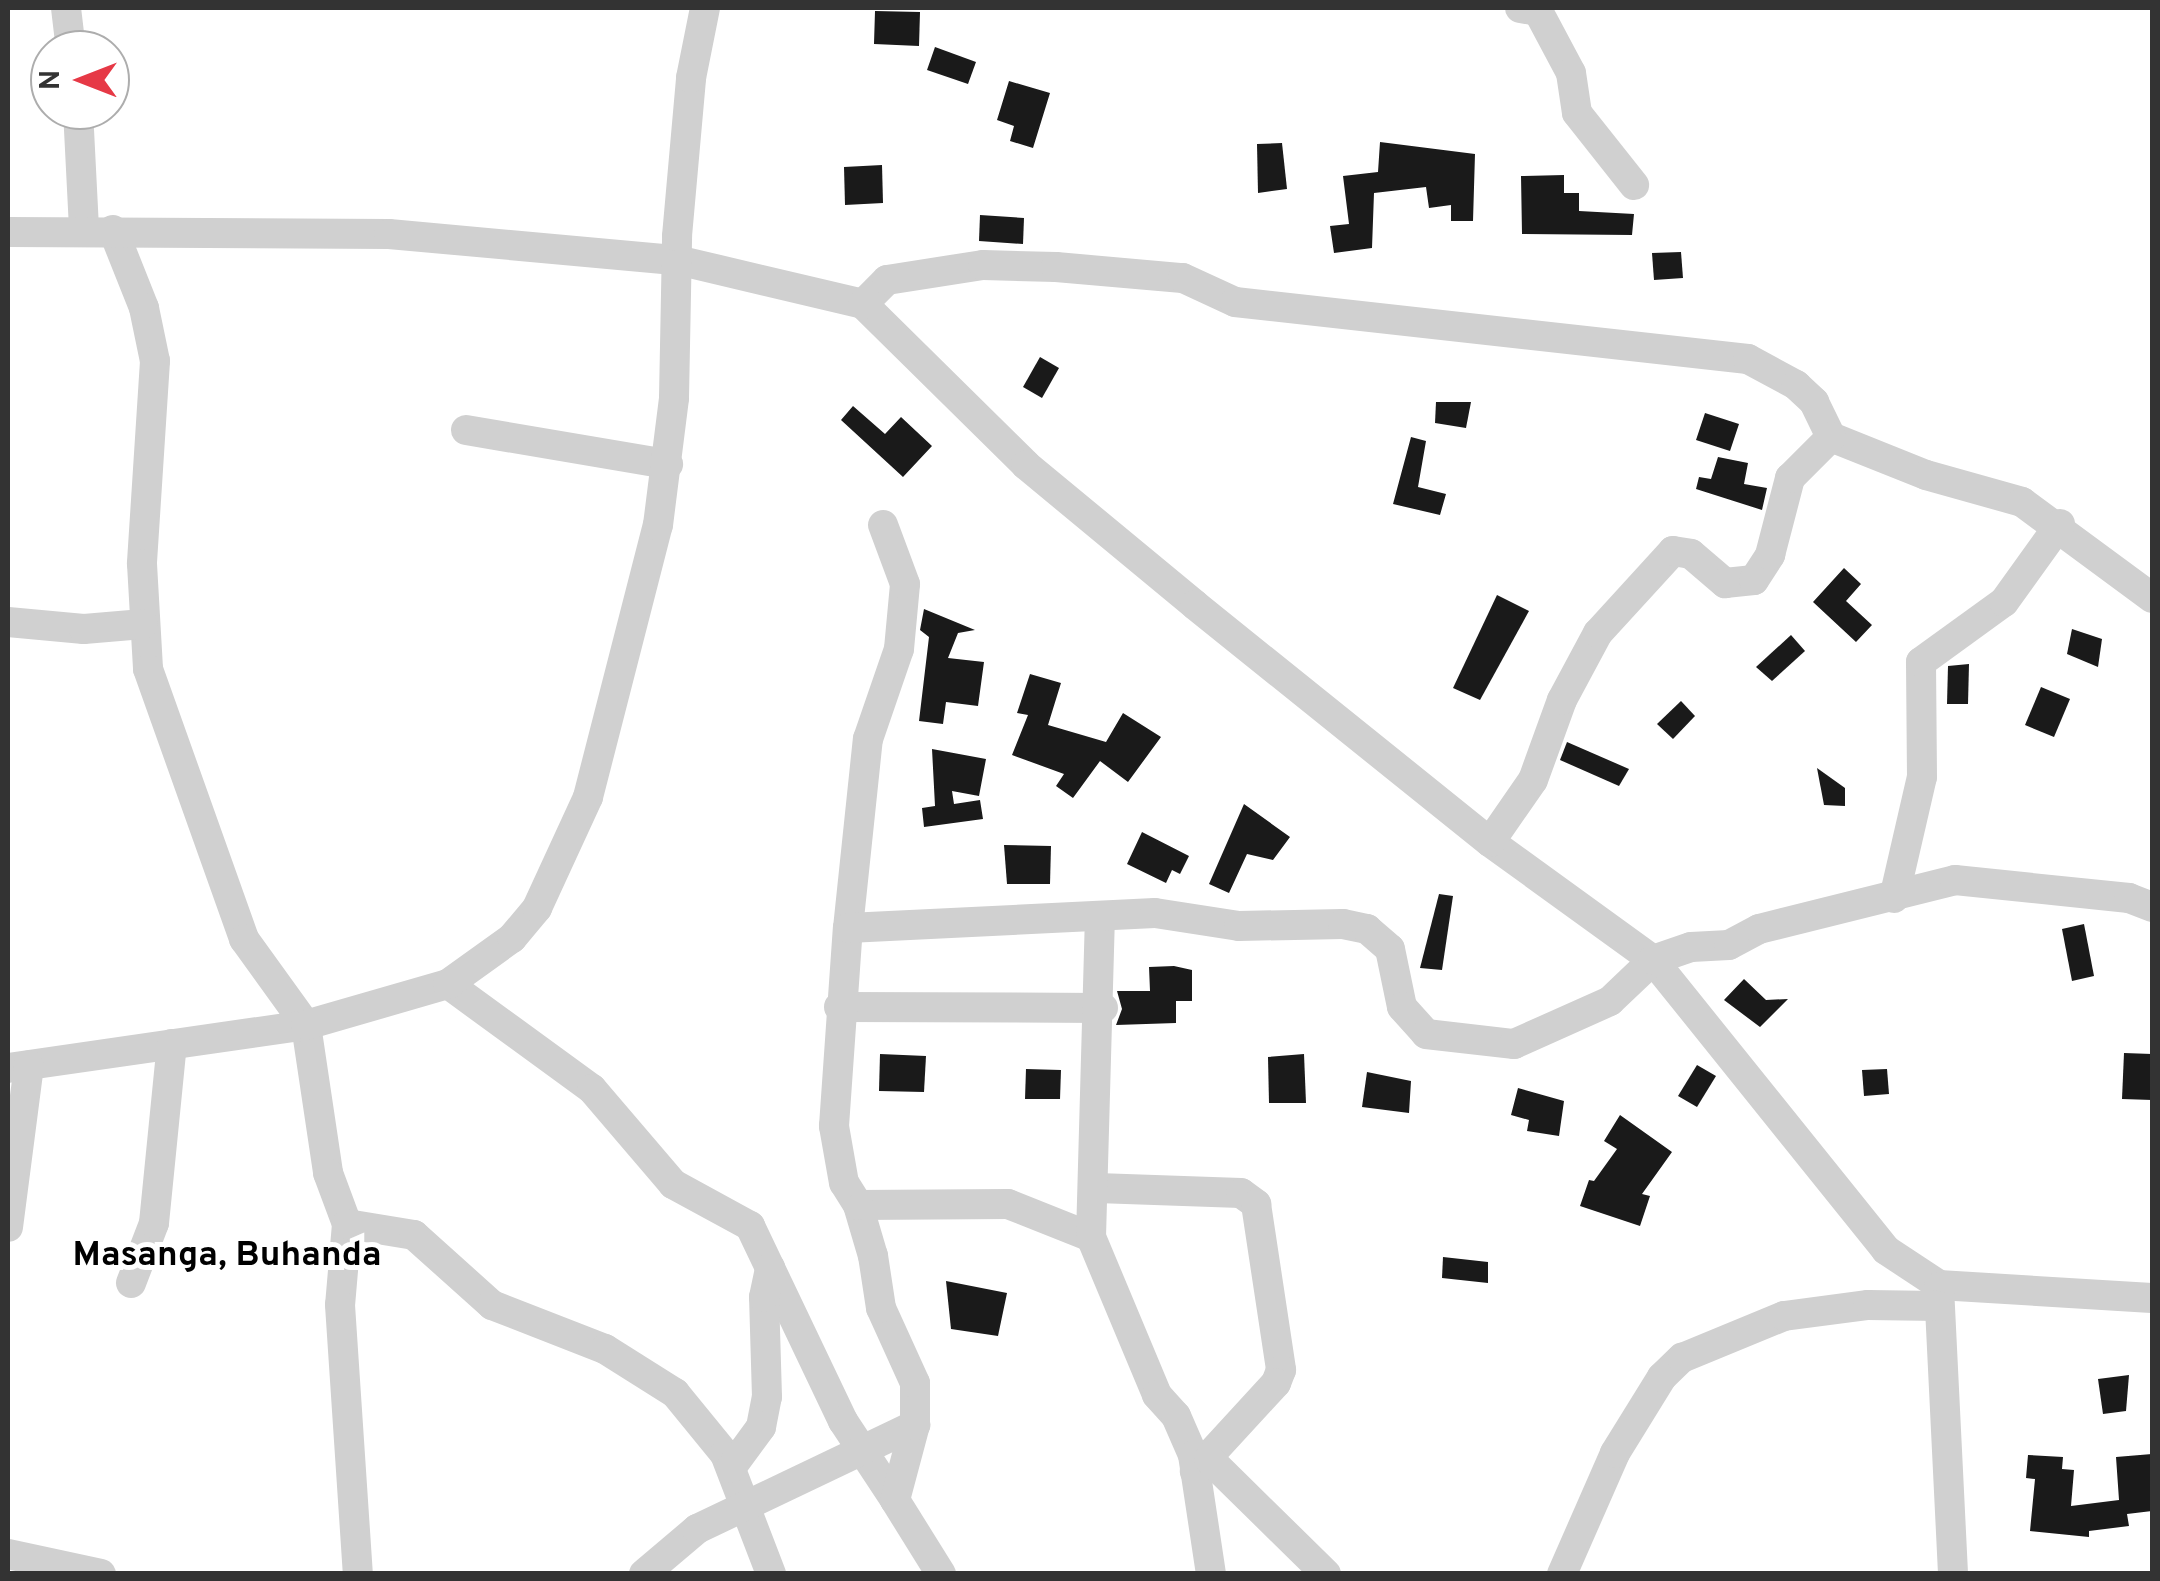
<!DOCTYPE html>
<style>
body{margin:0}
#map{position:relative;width:2160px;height:1581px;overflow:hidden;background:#fff;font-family:Overpass,sans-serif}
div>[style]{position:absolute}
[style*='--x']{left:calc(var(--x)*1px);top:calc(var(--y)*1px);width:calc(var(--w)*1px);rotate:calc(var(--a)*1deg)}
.building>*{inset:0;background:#1a1a1a}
.street>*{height:30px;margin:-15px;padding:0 15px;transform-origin:15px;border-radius:15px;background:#d0d0d0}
span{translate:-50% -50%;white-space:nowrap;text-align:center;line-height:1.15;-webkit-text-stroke:10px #fff;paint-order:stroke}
.neighbourhood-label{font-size:35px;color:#000;font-weight:700}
.frame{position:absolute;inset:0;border:10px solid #333;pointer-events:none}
.north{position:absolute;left:30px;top:30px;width:100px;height:100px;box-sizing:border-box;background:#fff;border:2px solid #adadad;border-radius:50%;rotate:270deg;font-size:28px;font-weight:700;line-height:40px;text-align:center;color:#333}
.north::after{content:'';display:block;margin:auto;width:35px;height:45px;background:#e63946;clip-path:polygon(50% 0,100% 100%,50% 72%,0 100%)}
</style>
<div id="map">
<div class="building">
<div style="clip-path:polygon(875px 11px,920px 12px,919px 46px,874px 44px)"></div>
<div style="clip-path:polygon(935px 47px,976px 62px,968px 84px,927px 70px)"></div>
<div style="clip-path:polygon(1009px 81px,1050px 93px,1033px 148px,1010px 141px,1014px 126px,997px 120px)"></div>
<div style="clip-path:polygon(1380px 142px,1475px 154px,1473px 221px,1451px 221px,1451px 205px,1429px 208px,1426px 187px,1374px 193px,1372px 248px,1334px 253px,1330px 226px,1349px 224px,1343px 176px,1378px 172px)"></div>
<div style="clip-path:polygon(1282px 143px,1287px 189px,1258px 193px,1257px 144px)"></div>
<div style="clip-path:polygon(882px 165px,883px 203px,845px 205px,844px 167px)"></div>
<div style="clip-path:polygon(1564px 175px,1564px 193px,1579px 193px,1579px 211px,1634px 214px,1632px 235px,1522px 234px,1521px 176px)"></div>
<div style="clip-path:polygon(980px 215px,1024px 218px,1023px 244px,979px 241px)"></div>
<div style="clip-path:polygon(1681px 252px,1683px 278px,1654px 280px,1652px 253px)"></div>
<div style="clip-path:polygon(1040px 357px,1059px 368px,1042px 398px,1023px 387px)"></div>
<div style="clip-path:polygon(1436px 402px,1471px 402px,1466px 428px,1435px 423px)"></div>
<div style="clip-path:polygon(853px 406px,885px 434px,901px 417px,932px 446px,903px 477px,841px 420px)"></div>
<div style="clip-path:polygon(1705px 413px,1739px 424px,1730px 451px,1696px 440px)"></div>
<div style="clip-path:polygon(1411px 437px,1426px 441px,1418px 487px,1446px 494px,1440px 515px,1393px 504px)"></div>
<div style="clip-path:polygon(1718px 457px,1748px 463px,1744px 484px,1767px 488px,1762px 510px,1696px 489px,1699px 477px,1711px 479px)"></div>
<div style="clip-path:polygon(1844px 568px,1861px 584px,1846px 601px,1872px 625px,1856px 642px,1813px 602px)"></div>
<div style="clip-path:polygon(1497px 595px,1529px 611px,1480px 700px,1453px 688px)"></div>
<div style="clip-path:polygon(924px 609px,975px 630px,958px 633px,948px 658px,984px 662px,978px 706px,946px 702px,943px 724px,919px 721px,929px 637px,920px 630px)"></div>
<div style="clip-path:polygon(2072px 629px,2102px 639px,2098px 667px,2067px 654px)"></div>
<div style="clip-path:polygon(1791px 635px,1805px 651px,1772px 681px,1756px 667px)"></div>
<div style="clip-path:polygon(1969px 664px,1968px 704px,1947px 704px,1948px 666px)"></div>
<div style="clip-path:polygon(1030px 674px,1061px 683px,1048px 725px,1106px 742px,1123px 713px,1161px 737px,1128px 782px,1100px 761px,1073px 798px,1056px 786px,1064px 774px,1012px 755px,1028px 715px,1017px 713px)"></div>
<div style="clip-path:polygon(2041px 687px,2070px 699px,2054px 737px,2025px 725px)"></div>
<div style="clip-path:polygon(1681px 701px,1695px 716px,1673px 739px,1657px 724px)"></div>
<div style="clip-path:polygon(1567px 742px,1629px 769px,1619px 786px,1560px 760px)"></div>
<div style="clip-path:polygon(932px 749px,986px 759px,979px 796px,952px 791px,954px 804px,980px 800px,983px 819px,924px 827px,922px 808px,935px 806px)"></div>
<div style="clip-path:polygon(1817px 768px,1845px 788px,1845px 806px,1824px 805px)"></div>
<div style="clip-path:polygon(1244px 804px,1290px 837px,1273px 860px,1247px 854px,1229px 893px,1209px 884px)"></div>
<div style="clip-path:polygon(1142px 832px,1189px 856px,1180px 874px,1172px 870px,1166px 883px,1127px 864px)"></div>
<div style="clip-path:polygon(1004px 845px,1051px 846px,1050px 884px,1007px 884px)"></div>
<div style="clip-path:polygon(1439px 894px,1453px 896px,1442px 970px,1420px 968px)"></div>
<div style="clip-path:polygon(2084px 924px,2094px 976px,2072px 981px,2062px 929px)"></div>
<div style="clip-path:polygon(1174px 966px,1192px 970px,1192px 1001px,1176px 1001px,1176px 1023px,1116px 1025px,1122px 1009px,1117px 991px,1150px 991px,1149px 967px)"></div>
<div style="clip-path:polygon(1744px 979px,1766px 1000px,1788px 999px,1760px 1027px,1724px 1000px)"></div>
<div style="clip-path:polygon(2124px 1053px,2152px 1054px,2152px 1100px,2122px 1099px)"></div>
<div style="clip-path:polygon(880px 1054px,926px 1056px,924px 1092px,879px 1091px)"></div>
<div style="clip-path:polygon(1304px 1054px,1306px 1103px,1269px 1103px,1268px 1057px)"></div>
<div style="clip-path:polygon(1697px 1065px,1716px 1076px,1697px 1107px,1678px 1096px)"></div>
<div style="clip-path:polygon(1026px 1069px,1061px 1070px,1060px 1099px,1025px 1099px)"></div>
<div style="clip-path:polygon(1887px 1069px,1889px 1094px,1864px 1096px,1862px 1070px)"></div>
<div style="clip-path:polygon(1367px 1072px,1411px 1081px,1409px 1113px,1362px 1107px)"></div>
<div style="clip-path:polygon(1518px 1088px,1564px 1101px,1559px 1136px,1527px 1131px,1529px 1120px,1511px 1115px)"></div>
<div style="clip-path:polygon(1620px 1115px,1672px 1152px,1642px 1194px,1650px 1196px,1640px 1226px,1580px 1206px,1589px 1180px,1594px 1181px,1617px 1149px,1604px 1141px)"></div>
<div style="clip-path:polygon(1443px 1257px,1488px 1262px,1488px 1283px,1442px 1278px)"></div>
<div style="clip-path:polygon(946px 1281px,1007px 1293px,998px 1336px,951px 1329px)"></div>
<div style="clip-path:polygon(2129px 1375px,2126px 1411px,2103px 1414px,2098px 1379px)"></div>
<div style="clip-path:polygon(2152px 1454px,2152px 1511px,2127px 1514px,2129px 1526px,2089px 1531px,2089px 1537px,2030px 1531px,2035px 1479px,2026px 1478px,2028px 1455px,2063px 1457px,2062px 1469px,2074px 1470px,2071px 1506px,2119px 1500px,2116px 1457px)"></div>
</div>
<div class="street">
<div style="--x:66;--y:8;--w:42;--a:83.2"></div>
<div style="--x:1520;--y:8;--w:18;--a:9"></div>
<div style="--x:1538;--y:11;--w:70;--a:62"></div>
<div style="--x:1571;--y:73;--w:40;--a:81.5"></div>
<div style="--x:1577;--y:113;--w:92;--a:51.6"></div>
<div style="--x:78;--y:110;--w:120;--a:87.1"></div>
<div style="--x:113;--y:230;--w:84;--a:68.3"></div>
<div style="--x:144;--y:308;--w:54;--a:78.3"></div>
<div style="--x:155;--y:361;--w:203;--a:93.7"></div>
<div style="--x:142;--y:564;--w:105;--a:86.7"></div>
<div style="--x:148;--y:669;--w:287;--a:70.4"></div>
<div style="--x:244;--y:939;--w:106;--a:54.2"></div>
<div style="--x:306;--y:1025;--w:150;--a:81.5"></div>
<div style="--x:328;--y:1173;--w:54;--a:69.6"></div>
<div style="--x:347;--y:1224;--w:81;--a:94.9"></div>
<div style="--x:340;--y:1305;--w:270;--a:86.2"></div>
<div style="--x:8;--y:232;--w:381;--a:0.3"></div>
<div style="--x:389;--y:234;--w:289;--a:5.2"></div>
<div style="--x:677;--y:260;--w:191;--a:13.3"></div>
<div style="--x:863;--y:304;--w:229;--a:44.6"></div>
<div style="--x:1026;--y:465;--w:219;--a:39.6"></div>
<div style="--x:1195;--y:605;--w:378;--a:38.8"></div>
<div style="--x:1490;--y:842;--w:201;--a:35.9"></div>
<div style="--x:1653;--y:960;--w:372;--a:51.2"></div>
<div style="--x:1886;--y:1250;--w:64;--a:33.4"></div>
<div style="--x:1939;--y:1285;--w:213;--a:3.5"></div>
<div style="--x:863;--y:304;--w:34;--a:-45"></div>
<div style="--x:887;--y:280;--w:97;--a:-8.9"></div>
<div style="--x:983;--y:265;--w:73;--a:1.6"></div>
<div style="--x:1056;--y:267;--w:127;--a:5"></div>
<div style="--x:1183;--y:278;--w:57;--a:24.8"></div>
<div style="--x:1235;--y:302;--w:516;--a:6.34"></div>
<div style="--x:1748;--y:359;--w:55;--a:28.4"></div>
<div style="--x:1796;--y:385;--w:25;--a:43"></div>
<div style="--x:1814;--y:402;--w:39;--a:64"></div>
<div style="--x:1831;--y:437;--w:102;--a:21.8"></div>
<div style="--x:1926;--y:475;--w:100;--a:15.7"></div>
<div style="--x:2022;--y:502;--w:162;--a:36.4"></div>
<div style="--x:466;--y:430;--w:205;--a:9.6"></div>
<div style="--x:8;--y:622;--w:76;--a:5.3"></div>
<div style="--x:84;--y:629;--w:59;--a:-4.8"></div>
<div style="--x:1490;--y:842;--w:75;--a:-55.3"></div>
<div style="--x:1533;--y:780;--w:85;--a:-70.1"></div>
<div style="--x:1562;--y:700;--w:76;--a:-61.8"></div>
<div style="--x:1598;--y:633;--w:111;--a:-47.6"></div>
<div style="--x:1673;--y:551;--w:18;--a:9"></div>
<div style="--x:1691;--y:554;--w:45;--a:40.5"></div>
<div style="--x:1725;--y:583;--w:29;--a:-6"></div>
<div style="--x:1754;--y:580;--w:30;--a:-57"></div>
<div style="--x:1770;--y:555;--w:80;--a:-75.4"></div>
<div style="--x:1790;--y:478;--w:58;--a:-45"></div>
<div style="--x:1894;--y:898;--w:124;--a:-77"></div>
<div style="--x:1922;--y:777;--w:115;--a:-90.5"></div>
<div style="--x:1921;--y:662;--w:102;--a:-35.9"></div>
<div style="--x:2004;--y:602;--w:96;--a:-54.3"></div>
<div style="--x:848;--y:928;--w:190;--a:-84"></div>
<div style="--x:868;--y:739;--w:95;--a:-71"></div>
<div style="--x:899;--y:649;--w:65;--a:-84.7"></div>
<div style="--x:905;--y:584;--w:63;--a:-110.4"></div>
<div style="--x:448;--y:984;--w:178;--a:36.1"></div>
<div style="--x:592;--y:1089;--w:125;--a:49.5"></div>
<div style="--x:673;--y:1184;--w:88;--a:28.6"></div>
<div style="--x:750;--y:1226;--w:216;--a:64.5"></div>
<div style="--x:843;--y:1421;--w:95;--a:56.6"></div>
<div style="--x:839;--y:1007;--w:264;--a:0.2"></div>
<div style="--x:8;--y:1068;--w:301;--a:-8.2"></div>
<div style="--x:306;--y:1025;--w:148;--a:-16.1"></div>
<div style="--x:448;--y:984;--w:79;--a:-35.7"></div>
<div style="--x:512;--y:938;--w:39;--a:-50"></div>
<div style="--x:537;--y:908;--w:122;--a:-65.3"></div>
<div style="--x:588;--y:797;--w:281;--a:-75.6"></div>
<div style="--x:658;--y:525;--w:128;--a:-82.8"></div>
<div style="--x:674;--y:398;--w:162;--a:-88.9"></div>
<div style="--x:677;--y:236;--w:159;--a:-84.9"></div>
<div style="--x:691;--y:78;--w:71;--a:-78.7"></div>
<div style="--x:1097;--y:1188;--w:144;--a:2"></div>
<div style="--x:1241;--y:1193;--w:19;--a:36"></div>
<div style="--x:1256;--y:1204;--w:168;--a:81.4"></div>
<div style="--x:1281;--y:1370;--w:14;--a:111"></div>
<div style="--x:1276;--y:1383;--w:120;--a:132.6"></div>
<div style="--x:858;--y:1205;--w:150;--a:-0.4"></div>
<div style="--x:1008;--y:1204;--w:89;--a:21.7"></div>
<div style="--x:1091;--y:1237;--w:171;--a:67.3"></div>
<div style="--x:1157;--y:1395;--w:28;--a:48"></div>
<div style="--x:1176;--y:1416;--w:43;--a:66.4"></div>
<div style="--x:1193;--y:1455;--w:120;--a:81.4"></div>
<div style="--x:347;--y:1224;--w:68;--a:9.3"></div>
<div style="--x:414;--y:1235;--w:105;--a:41.9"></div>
<div style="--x:492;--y:1305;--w:121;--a:21.3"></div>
<div style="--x:605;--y:1349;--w:83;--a:32.2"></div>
<div style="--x:675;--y:1393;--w:79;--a:50.7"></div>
<div style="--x:725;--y:1454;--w:129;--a:69"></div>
<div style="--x:8;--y:1227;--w:163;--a:-82.6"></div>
<div style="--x:1091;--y:1237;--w:318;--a:-88.4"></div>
<div style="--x:131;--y:1283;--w:64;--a:-69"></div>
<div style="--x:154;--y:1223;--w:180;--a:-84.3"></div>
<div style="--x:1939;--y:1287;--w:287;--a:87.2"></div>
<div style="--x:1209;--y:1459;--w:164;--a:44.5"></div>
<div style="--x:731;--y:1468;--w:51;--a:-53.8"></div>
<div style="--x:761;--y:1427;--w:31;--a:-79"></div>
<div style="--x:767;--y:1397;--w:100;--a:-91.7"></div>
<div style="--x:764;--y:1297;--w:30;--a:-78"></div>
<div style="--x:8;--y:1554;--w:95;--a:12.1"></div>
<div style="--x:644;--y:1574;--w:70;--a:-40.3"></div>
<div style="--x:697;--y:1529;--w:242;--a:-25.5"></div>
<div style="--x:941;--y:1574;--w:87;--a:-121.9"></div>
<div style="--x:895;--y:1500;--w:78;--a:-75.1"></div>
<div style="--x:915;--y:1425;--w:42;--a:-90"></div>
<div style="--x:915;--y:1383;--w:82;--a:-114.4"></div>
<div style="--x:881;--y:1308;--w:53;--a:-98.7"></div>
<div style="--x:873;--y:1256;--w:53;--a:-106.4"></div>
<div style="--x:858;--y:1205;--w:26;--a:-122"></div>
<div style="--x:844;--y:1183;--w:58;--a:-100"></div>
<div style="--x:834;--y:1126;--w:198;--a:-86"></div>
<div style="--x:848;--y:928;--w:307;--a:-2.8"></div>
<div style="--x:1155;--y:913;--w:85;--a:8.8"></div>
<div style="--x:1239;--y:926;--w:104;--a:-1.1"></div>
<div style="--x:1343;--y:924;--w:25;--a:12"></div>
<div style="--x:1367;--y:929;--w:30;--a:41"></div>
<div style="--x:1390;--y:949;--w:59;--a:78.3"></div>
<div style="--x:1402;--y:1007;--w:36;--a:48"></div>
<div style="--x:1426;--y:1034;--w:89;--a:6.5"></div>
<div style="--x:1514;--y:1044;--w:105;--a:-24.1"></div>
<div style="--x:1610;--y:1001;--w:59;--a:-43.6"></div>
<div style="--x:1653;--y:960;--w:40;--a:-18.9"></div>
<div style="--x:1691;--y:947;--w:38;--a:-3"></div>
<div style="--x:1729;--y:945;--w:34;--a:-28"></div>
<div style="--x:1759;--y:929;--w:202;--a:-14"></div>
<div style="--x:1955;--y:880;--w:175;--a:5.9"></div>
<div style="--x:2129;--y:898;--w:25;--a:21"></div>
<div style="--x:1562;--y:1574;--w:132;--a:-66.3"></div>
<div style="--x:1615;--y:1453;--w:89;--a:-58.3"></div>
<div style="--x:1662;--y:1377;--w:28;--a:-44"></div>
<div style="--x:1682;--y:1358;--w:110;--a:-22.4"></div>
<div style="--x:1784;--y:1316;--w:85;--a:-7.5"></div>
<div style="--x:1868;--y:1305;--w:71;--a:0.8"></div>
</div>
<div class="neighbourhood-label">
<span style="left:227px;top:1256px">Masanga, Buhanda</span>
</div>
<div class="frame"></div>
<div class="north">N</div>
</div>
